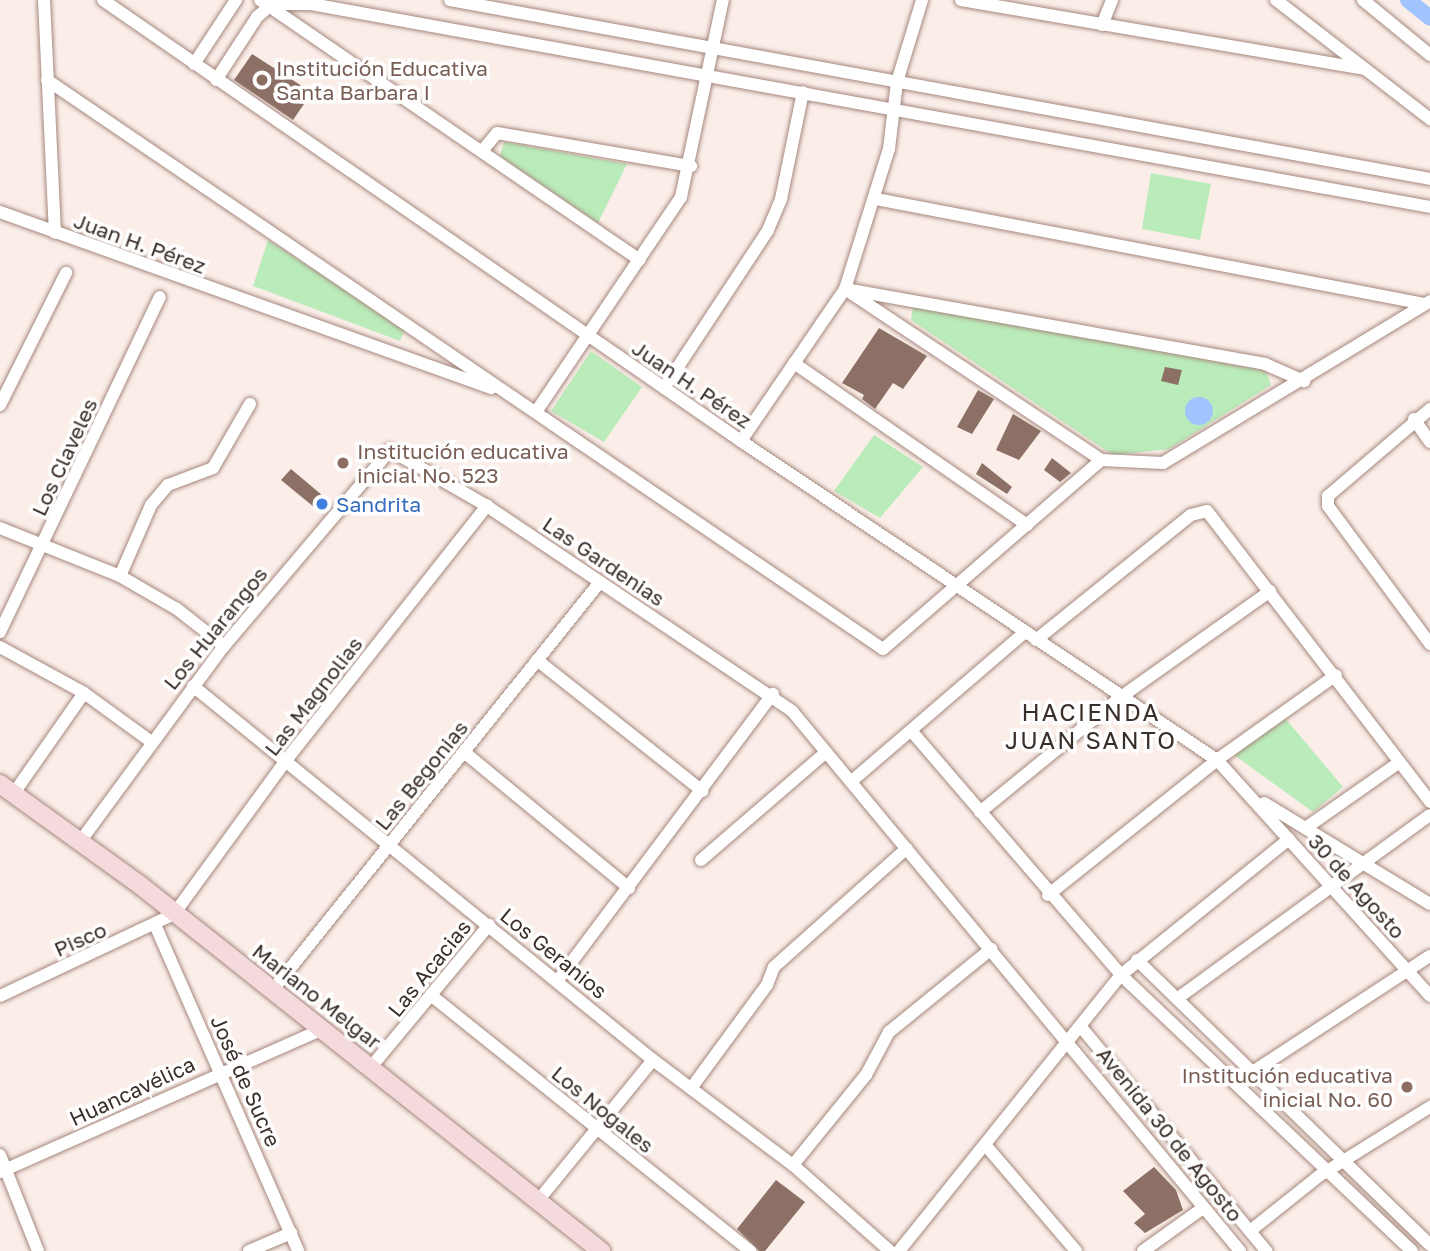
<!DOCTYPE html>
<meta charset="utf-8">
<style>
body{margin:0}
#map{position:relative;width:1430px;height:1251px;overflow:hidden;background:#fbeee9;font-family:"Golos Text",sans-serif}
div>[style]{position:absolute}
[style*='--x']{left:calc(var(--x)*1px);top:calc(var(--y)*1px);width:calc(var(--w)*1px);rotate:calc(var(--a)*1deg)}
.green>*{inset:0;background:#baebba}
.water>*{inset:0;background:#a1c4fe}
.round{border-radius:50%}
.canal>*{height:16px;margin:-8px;padding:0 8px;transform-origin:8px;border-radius:8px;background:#a1c4fe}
.building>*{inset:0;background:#8c7066}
.roads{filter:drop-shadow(0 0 2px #a5887d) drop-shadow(0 0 2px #a5887d)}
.minor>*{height:12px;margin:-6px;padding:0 6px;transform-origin:6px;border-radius:6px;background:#fff}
.secondary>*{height:18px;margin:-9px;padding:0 9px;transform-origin:9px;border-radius:9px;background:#f4dadc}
.dots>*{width:19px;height:19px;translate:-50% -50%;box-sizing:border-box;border:4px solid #fefefe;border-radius:50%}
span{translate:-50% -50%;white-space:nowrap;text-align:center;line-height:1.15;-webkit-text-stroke:7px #fefefe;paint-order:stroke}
.education-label{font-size:21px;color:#785e54}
.left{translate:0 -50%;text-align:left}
.right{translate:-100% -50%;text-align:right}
.street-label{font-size:21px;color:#3a2e29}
.shop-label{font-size:21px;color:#366cbe}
.quarter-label{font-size:24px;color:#3a2e29;letter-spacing:2px}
</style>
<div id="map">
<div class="green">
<div style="clip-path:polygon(504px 142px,627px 164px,598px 223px,500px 156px)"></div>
<div style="clip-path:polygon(1151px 173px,1211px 184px,1200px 240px,1142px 229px)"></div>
<div style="clip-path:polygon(268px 240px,405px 329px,400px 341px,253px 286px)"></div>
<div style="clip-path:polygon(913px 306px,1266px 371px,1271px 385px,1169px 449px,1113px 455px,911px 320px)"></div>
<div style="clip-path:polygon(591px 351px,642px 387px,604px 442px,551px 411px)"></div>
<div style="clip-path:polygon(874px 435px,923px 467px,880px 518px,834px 491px)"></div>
<div style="clip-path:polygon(1285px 718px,1343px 787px,1313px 812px,1234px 755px)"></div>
</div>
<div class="water">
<div class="round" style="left:1185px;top:397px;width:28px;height:28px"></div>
</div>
<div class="canal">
<div style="--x:1408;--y:0;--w:28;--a:39"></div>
</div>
<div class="building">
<div style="clip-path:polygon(252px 54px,305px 88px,297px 100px,304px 104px,293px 120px,234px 80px)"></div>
<div style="clip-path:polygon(879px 328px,927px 356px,903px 389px,893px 383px,875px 409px,862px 399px,864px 395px,842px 383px)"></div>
<div style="clip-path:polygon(1165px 367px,1182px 370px,1178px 385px,1161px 381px)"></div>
<div style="clip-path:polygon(978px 390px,994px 399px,972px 434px,957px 427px)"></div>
<div style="clip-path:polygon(1013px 414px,1041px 431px,1019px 460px,996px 450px)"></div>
<div style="clip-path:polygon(1052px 458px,1071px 473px,1060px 482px,1044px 470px)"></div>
<div style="clip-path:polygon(982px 463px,1012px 487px,1007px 494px,976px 474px)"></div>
<div style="clip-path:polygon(291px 469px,329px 501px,320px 512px,281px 480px)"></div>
<div style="clip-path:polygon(1154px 1167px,1176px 1190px,1183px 1210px,1145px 1233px,1134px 1223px,1145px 1214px,1123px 1191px)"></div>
<div style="clip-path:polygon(776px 1180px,805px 1202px,765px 1251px,759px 1251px,737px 1229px)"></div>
</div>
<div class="roads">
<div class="minor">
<div style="--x:44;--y:0;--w:233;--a:87.3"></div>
<div style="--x:103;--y:0;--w:776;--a:34.65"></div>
<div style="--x:741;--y:441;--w:573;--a:33.83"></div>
<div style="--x:1217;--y:760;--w:318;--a:47.9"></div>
<div style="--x:260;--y:0;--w:460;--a:34.4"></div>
<div style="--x:450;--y:0;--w:996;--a:10.35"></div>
<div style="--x:961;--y:0;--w:409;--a:9.7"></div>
<div style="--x:1276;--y:0;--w:195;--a:37.7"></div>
<div style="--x:1363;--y:0;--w:87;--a:39.4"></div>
<div style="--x:1102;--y:25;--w:27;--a:-68"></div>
<div style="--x:194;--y:64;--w:77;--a:-56.7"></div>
<div style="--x:47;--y:80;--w:1011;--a:34.24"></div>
<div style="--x:883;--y:649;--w:289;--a:-40.9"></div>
<div style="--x:1101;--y:460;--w:62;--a:2.8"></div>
<div style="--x:1163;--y:463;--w:312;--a:-31.2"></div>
<div style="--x:216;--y:80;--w:75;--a:-56.9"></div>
<div style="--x:257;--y:17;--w:20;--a:-41"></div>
<div style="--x:272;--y:4;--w:39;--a:0"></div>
<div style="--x:311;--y:4;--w:1137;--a:10.28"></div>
<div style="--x:482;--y:151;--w:23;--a:-50"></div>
<div style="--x:497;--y:133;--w:197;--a:9.7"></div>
<div style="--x:876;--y:199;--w:559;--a:10.83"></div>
<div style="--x:0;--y:212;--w:522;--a:19.72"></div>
<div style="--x:845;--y:289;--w:427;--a:10.1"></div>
<div style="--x:1265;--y:364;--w:43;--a:23.6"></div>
<div style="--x:851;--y:293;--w:301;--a:33.7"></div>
<div style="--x:794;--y:363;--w:284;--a:34.8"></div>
<div style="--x:664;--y:388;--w:189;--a:-56.6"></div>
<div style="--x:768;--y:230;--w:34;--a:-67"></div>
<div style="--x:781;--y:199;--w:109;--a:-78.4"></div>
<div style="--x:0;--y:405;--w:148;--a:-63.4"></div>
<div style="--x:1430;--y:409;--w:134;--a:139.5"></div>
<div style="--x:1328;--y:496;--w:10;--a:90"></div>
<div style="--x:1328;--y:506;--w:172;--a:53.5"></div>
<div style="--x:536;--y:412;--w:259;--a:-56"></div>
<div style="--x:681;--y:197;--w:201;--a:-78"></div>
<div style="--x:1414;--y:419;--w:28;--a:55"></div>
<div style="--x:741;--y:441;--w:184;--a:-55.6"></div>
<div style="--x:845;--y:289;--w:147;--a:-72.6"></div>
<div style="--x:889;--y:149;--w:67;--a:-83.2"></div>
<div style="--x:897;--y:82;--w:86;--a:-73"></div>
<div style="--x:0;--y:528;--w:129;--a:21.8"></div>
<div style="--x:120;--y:576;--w:66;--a:30.1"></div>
<div style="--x:177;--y:609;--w:60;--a:38.2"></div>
<div style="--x:120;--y:576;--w:77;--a:-66.4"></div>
<div style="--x:151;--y:505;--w:26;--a:-50"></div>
<div style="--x:168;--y:485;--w:48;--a:-20.7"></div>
<div style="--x:213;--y:468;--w:74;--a:-60"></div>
<div style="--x:0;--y:632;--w:371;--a:-64.5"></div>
<div style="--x:1036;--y:640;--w:199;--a:-38.9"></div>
<div style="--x:1191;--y:515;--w:16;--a:-14"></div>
<div style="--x:1207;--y:511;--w:367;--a:52.5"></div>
<div style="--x:0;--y:647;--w:96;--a:28.7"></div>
<div style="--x:84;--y:693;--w:82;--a:36"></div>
<div style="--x:537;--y:660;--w:211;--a:38.4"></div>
<div style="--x:193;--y:686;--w:593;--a:39.11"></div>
<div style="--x:653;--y:1060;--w:175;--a:36.9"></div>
<div style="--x:793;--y:1165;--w:130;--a:41.6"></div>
<div style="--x:913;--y:733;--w:319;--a:49.3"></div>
<div style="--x:1121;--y:975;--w:401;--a:43.5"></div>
<div style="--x:464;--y:752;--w:214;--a:39.5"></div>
<div style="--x:853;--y:780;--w:227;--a:-40.7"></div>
<div style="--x:14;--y:793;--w:122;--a:-55"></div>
<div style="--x:1264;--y:803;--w:194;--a:31.3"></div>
<div style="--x:980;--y:812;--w:182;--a:-39.2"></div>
<div style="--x:1121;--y:697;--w:183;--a:-35.4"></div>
<div style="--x:1307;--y:827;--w:113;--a:-35"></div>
<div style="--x:82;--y:839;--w:240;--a:-53.7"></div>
<div style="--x:224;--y:646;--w:257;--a:-49.7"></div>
<div style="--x:390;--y:450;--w:112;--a:30"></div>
<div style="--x:487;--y:506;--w:367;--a:33.9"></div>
<div style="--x:792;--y:711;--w:702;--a:50.32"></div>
<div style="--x:701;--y:860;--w:165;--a:-40.8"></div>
<div style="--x:1048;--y:895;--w:216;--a:-38.6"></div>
<div style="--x:1217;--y:760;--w:146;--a:-35.5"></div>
<div style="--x:156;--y:927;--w:354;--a:66.3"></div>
<div style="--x:1137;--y:960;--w:409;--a:44.2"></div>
<div style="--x:558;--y:980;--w:358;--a:-53.1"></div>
<div style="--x:272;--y:991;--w:524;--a:-51.27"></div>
<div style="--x:0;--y:996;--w:192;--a:-25.2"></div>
<div style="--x:174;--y:914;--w:192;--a:-53.9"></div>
<div style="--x:287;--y:759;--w:323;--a:-51.7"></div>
<div style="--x:432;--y:996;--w:408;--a:38.7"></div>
<div style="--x:1178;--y:998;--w:311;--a:-36"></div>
<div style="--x:1081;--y:1027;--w:291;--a:50.4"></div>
<div style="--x:371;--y:1067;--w:185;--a:-50.3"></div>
<div style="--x:1254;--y:1071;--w:210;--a:-33.2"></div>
<div style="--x:692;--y:1087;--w:127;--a:-53.7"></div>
<div style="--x:767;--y:985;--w:19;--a:-69"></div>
<div style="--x:774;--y:967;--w:178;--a:-41.8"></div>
<div style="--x:987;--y:1147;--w:137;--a:49.4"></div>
<div style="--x:0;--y:1155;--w:103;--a:68.4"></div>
<div style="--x:793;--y:1165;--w:116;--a:-51"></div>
<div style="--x:866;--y:1075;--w:49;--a:-61.9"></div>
<div style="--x:889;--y:1032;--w:132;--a:-39.1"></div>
<div style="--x:0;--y:1172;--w:350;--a:-23.9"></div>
<div style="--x:537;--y:1202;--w:183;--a:-50.8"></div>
<div style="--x:1250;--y:1231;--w:88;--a:-38.6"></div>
<div style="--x:1319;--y:1176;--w:131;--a:-31.9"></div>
<div style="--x:249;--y:1251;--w:46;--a:-23.2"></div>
<div style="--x:899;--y:1251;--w:354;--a:-51.2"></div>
<div style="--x:1121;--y:975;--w:216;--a:-39"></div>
<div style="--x:1143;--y:1251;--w:74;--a:-35.6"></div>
</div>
<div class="secondary">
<div style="--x:0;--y:784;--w:173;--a:35.8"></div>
<div style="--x:140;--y:885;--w:589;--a:38.45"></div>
</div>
</div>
<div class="dots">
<div style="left:262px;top:80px;background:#8d6e63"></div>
<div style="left:343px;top:463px;background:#8d6e63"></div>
<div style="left:322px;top:504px;background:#3f7fe0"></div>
<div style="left:1407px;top:1087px;background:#8d6e63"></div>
</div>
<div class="education-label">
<span class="left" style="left:276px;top:80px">Institución Educativa<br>Santa Barbara I</span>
<span class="left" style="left:357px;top:463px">Institución educativa<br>inicial No. 523</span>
<span class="right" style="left:1393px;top:1087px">Institución educativa<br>inicial No. 60</span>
</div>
<div class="street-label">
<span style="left:140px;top:243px;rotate:20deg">Juan H. Pérez</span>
<span style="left:692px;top:384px;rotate:34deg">Juan H. Pérez</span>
<span style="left:64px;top:457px;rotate:-65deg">Los Claveles</span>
<span style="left:604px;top:561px;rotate:34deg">Las Gardenias</span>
<span style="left:215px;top:628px;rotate:-51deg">Los Huarangos</span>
<span style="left:313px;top:696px;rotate:-52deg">Las Magnolias</span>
<span style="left:421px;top:775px;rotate:-51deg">Las Begonias</span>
<span style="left:1357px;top:886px;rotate:48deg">30 de Agosto</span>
<span style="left:80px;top:939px;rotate:-24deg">Pisco</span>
<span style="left:554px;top:953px;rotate:39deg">Los Geranios</span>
<span style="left:429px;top:968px;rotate:-51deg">Las Acacias</span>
<span style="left:317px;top:996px;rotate:38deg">Mariano Melgar</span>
<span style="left:246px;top:1081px;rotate:66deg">José de Sucre</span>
<span style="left:132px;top:1091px;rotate:-25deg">Huancavélica</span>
<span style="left:603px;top:1109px;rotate:39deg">Los Nogales</span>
<span style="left:1170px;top:1134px;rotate:51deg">Avenida 30 de Agosto</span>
</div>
<div class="shop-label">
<span class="left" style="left:336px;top:504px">Sandrita</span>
</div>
<div class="quarter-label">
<span style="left:1091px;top:726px">HACIENDA<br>JUAN SANTO</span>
</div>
</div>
